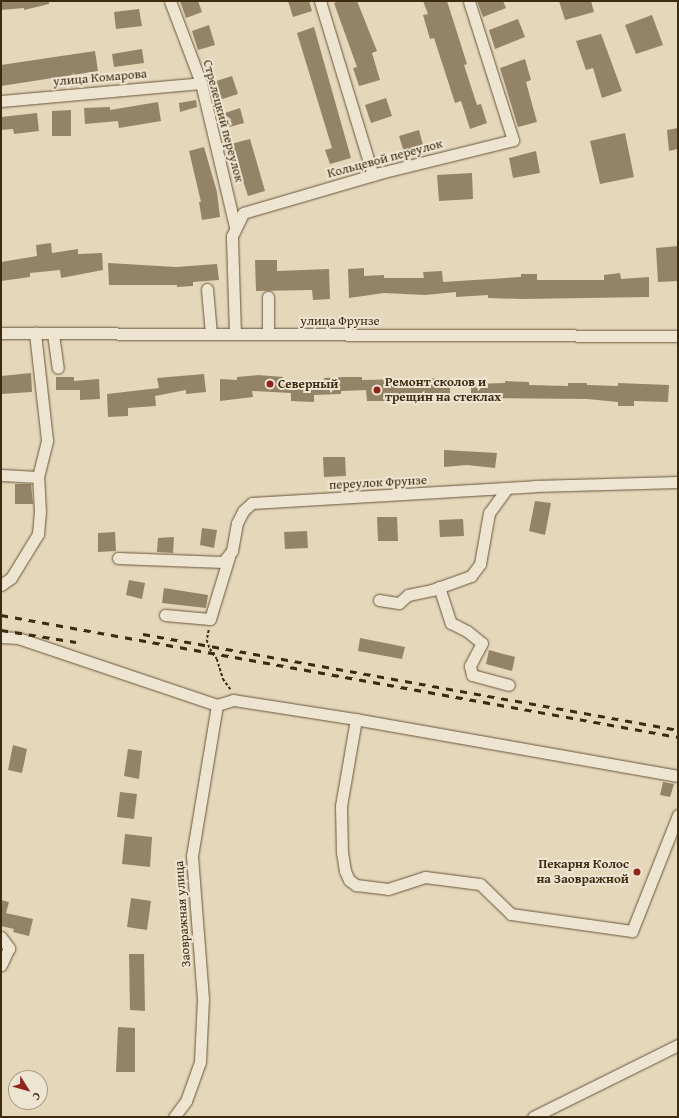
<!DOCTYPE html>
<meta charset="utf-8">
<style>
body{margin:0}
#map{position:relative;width:679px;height:1118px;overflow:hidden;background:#e4d7ba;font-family:"Gentium Book Plus",serif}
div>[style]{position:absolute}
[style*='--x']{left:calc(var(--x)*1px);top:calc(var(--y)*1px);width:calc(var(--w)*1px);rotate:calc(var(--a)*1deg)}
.building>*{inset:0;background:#948467}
.path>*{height:1.5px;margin-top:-0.75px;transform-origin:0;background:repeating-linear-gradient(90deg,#3e2a0e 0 3px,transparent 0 5px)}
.roads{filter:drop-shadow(0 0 1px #685539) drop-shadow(0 0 1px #685539)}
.minor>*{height:11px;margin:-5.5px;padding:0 5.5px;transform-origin:5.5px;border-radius:5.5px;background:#ede5d2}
.rail>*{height:3px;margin-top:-1.5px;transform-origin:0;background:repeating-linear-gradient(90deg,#3e2a0e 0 7px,transparent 0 14px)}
.dots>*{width:11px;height:11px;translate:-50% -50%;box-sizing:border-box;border:2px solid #ede5d2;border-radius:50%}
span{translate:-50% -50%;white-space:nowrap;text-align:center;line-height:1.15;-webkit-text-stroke:4px #ede5d2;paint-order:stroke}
.street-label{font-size:13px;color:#3e2a0e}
.poi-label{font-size:13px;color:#3e2a0e;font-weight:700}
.left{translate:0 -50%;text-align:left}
.right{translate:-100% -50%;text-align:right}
.frame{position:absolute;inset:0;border:2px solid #3e2a0e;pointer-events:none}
.north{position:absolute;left:8px;top:1070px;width:40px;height:40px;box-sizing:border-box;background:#ede5d2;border:1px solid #a79a84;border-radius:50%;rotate:127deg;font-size:11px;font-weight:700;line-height:16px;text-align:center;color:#3e2a0e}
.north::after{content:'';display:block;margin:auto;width:14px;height:18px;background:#8f2418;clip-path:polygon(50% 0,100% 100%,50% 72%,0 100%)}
</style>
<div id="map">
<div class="building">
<div style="clip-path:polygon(1px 1px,49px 1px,49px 4px,24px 10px,24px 8px,1px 10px)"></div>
<div style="clip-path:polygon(180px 1px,198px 1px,202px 12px,186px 18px)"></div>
<div style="clip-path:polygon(288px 1px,309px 1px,312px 11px,293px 17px)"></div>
<div style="clip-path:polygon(339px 1px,357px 1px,377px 51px,372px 53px,380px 80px,359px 86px,353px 68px,357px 67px,334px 3px)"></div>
<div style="clip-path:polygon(423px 1px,447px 1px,467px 64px,464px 65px,477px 105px,481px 104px,487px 123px,470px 129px,461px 101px,455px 103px,434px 38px,430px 39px,423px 15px,428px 14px)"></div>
<div style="clip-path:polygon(477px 1px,503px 1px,506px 8px,483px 17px)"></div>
<div style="clip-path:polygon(559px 1px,591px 1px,594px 12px,565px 20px)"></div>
<div style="clip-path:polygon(139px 9px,142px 26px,116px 29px,114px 12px)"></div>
<div style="clip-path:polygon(652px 15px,663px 45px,636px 54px,625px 25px)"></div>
<div style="clip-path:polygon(518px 19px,525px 37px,495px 49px,489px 30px)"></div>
<div style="clip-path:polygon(209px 25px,215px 45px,198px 50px,192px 31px)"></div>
<div style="clip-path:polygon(314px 27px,351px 158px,330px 164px,325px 150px,332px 148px,297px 33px)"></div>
<div style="clip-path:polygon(601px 34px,622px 91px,602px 98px,593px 68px,586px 70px,576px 41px)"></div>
<div style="clip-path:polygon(142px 49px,144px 63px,114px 67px,112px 54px)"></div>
<div style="clip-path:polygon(95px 51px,98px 71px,1px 86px,1px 65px)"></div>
<div style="clip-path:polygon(525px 59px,531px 80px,526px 82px,537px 122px,518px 127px,500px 68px)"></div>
<div style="clip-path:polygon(232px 76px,238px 94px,216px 101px,210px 83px)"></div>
<div style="clip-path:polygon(386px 98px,392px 116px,371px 123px,365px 105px)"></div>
<div style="clip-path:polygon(196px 100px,197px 107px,180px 112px,179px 103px)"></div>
<div style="clip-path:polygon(158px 102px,161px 121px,119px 128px,118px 121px,85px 124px,84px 108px,110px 107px,110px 110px)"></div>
<div style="clip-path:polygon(240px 108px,244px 123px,226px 128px,222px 114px)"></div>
<div style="clip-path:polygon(71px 110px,71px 136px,52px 136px,52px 111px)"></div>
<div style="clip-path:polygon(37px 113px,39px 131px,14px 134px,13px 129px,1px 130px,1px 117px)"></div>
<div style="clip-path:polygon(678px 128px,678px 149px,669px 151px,667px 130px)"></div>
<div style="clip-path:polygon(419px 130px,424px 149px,405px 155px,399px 136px)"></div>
<div style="clip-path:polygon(625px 133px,634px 177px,600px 184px,590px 141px)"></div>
<div style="clip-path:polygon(250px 139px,265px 191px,248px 196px,231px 144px)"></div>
<div style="clip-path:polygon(204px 147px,217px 192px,220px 217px,202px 220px,199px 202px,201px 202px,189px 151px)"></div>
<div style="clip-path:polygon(536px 151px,540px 173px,513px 178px,509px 158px)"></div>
<div style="clip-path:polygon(472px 173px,473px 199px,439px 201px,437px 175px)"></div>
<div style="clip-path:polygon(51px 243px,52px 253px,78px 249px,78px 254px,102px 253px,103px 270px,61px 278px,60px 270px,30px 273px,30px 277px,1px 281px,1px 262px,37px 256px,36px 245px)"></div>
<div style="clip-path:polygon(678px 246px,678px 281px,658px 282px,656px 248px)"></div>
<div style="clip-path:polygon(255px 260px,277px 260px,277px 271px,329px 269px,330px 299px,313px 300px,312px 290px,256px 291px)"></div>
<div style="clip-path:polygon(108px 263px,176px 267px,217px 264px,219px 280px,193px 282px,193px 286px,177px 287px,177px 285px,109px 285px)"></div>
<div style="clip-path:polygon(364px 268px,364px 276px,384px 275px,384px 278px,424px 278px,423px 272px,442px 271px,443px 282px,521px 277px,521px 274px,537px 274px,537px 280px,604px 280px,604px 275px,620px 273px,621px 279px,649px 277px,649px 297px,522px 299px,488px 298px,488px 295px,456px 297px,456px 292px,425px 295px,384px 293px,349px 298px,348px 269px)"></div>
<div style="clip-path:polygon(31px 373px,32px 392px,1px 394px,1px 376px)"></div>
<div style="clip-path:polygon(204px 374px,206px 392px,186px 394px,186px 390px,155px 396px,156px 406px,128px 408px,128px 416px,108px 417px,107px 394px,159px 388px,157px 378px)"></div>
<div style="clip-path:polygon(258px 375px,283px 377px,282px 383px,325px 384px,324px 378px,345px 377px,362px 377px,362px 380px,450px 378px,450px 397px,388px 397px,388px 401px,367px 401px,366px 390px,341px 391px,341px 394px,314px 395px,314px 402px,291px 401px,291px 393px,252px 391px,253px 397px,220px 401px,220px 379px,237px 380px,237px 377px)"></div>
<div style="clip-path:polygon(56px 377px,74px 377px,74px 381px,99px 379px,100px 399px,80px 400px,80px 390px,56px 390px)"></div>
<div style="clip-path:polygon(505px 381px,529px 382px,529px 385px,568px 386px,568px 383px,587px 383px,587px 385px,618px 386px,618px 383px,669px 385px,668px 402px,634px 401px,634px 406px,618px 406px,618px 402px,587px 399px,471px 398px,471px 384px,505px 383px)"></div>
<div style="clip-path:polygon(444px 450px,497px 453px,495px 468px,467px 465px,444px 467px)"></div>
<div style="clip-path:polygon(323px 457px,345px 457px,346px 476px,324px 477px)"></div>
<div style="clip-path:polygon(15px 484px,31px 484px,33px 504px,15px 504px)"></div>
<div style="clip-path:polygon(535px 501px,551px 503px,545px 535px,529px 531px)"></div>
<div style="clip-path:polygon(377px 517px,397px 517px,398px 541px,378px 541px)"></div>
<div style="clip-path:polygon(463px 519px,464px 536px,440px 537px,439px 520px)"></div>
<div style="clip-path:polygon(202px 528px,217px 530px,214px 548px,200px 545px)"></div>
<div style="clip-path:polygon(307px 531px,308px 548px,285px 549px,284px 532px)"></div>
<div style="clip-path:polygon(115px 532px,116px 551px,98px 552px,98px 533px)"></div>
<div style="clip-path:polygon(174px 537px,173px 553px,157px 552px,158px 538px)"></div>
<div style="clip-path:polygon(129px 580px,145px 583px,142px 599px,126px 595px)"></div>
<div style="clip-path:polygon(164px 588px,208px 595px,206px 608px,162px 603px)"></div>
<div style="clip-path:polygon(360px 638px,405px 647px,402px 659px,358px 651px)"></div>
<div style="clip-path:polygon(489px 650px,515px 657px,512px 671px,486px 664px)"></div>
<div style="clip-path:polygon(13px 745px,27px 749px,22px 773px,8px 770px)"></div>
<div style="clip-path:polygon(128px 749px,142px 751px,139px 779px,124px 776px)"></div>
<div style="clip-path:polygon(663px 782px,674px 784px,670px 797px,660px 795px)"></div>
<div style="clip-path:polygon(120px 792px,137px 794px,134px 819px,117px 817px)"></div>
<div style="clip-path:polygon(125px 834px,152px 837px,150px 867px,122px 864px)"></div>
<div style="clip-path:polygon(131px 898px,151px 901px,147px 930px,127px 927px)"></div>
<div style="clip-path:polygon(1px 900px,9px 902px,6px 913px,33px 919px,29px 936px,13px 932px,14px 929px,1px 926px)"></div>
<div style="clip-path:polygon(129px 954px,144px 954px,145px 1011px,130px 1010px)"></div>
<div style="clip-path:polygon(118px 1027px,135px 1028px,135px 1072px,116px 1072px)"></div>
</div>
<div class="path">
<div style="--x:209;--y:630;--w:10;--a:101"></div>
<div style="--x:207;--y:640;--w:9;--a:72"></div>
<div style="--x:210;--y:649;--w:12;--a:55"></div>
<div style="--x:217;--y:659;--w:21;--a:73"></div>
<div style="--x:223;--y:679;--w:14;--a:54"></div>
</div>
<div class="roads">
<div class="minor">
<div style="--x:170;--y:1;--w:88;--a:69.3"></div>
<div style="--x:201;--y:83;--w:148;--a:76.7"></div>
<div style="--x:320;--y:1;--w:182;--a:73.1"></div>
<div style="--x:1;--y:101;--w:201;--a:-5.1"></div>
<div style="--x:207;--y:289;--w:45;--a:84.9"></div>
<div style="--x:268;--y:297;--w:37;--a:90"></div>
<div style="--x:1;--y:333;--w:677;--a:0.25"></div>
<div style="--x:53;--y:334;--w:34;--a:82"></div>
<div style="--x:235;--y:334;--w:98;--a:-91.8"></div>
<div style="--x:232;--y:236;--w:25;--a:-64"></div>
<div style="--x:243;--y:213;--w:143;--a:-16.3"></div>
<div style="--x:380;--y:173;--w:137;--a:-13.9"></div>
<div style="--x:513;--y:140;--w:146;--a:-107.6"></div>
<div style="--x:1;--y:475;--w:37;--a:3"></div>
<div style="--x:118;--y:558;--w:105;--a:2.2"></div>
<div style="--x:223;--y:562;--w:14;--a:-51"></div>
<div style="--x:232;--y:551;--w:28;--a:-80"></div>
<div style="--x:237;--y:523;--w:13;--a:-63"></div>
<div style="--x:243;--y:511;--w:12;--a:-42"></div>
<div style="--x:252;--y:503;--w:283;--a:-3.4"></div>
<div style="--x:534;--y:486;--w:144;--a:-1.6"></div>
<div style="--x:1;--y:585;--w:12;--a:-35"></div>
<div style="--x:11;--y:578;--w:52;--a:-58.5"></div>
<div style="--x:38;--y:534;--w:22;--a:-85"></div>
<div style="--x:40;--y:512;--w:35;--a:-93"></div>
<div style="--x:38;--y:477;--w:38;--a:-76"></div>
<div style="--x:47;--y:440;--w:108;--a:-96.4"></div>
<div style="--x:439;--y:587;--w:38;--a:72"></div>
<div style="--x:451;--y:623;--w:18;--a:27"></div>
<div style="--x:467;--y:631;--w:19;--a:39"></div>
<div style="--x:482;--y:643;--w:26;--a:118"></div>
<div style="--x:470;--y:666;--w:9;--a:77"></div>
<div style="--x:472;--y:675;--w:38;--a:15"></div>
<div style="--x:379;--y:600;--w:20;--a:9"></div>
<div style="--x:399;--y:603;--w:12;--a:-42"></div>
<div style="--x:408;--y:595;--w:25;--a:-12"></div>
<div style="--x:432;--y:590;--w:41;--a:-19.7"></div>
<div style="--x:471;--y:576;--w:15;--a:-53"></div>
<div style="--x:480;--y:564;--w:52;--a:-80"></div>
<div style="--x:489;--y:513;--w:31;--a:-54"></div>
<div style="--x:165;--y:615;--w:45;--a:5.1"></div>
<div style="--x:210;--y:619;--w:65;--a:-73"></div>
<div style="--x:1;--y:637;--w:17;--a:3"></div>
<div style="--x:18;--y:638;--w:210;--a:18.6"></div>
<div style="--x:217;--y:705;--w:17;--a:-17"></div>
<div style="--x:233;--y:700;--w:124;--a:8.8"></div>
<div style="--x:678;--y:776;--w:327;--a:-170"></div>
<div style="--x:356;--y:719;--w:88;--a:99.8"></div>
<div style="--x:341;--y:806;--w:46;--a:88.8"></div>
<div style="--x:342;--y:852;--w:19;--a:81"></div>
<div style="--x:345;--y:871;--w:10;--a:66"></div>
<div style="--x:349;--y:880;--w:9;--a:36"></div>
<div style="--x:356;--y:885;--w:32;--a:7"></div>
<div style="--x:388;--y:889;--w:39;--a:-18"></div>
<div style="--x:425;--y:877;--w:55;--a:7.3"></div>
<div style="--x:480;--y:884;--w:43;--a:44.1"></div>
<div style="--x:511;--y:914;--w:122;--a:8"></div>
<div style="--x:632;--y:931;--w:125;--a:-68.4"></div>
<div style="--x:1;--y:937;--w:14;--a:54"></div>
<div style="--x:9;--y:948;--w:19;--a:115"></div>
<div style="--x:174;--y:1117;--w:20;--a:-53"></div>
<div style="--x:186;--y:1101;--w:41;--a:-70.3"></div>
<div style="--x:200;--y:1062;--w:63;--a:-87.3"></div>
<div style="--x:203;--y:999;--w:143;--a:-94.4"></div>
<div style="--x:192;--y:856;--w:153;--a:-80.6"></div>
<div style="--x:533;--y:1117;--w:162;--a:-26.4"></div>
</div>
</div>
<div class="rail">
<div style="--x:1;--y:615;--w:688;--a:10.22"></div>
<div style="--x:1;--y:630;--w:76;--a:9.1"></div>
<div style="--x:143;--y:634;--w:544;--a:10.17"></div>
</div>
<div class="dots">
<div style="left:270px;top:384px;background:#8f2418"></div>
<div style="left:377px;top:390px;background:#8f2418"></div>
<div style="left:637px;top:872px;background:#8f2418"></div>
</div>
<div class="street-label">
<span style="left:100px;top:78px;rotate:-5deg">улица Комарова</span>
<span style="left:223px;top:121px;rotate:75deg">Стрелецкий переулок</span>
<span style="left:385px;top:159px;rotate:-15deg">Кольцевой переулок</span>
<span style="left:340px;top:321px">улица Фрунзе</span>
<span style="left:378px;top:483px;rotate:-3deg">переулок Фрунзе</span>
<span style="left:183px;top:914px;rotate:-94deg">Заовражная улица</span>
</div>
<div class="poi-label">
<span class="left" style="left:385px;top:390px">Ремонт сколов и<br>трещин на стеклах</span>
<span class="left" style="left:278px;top:384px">Северный</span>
<span class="right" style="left:629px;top:872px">Пекарня Колос<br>на Заовражной</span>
</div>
<div class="frame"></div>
<div class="north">С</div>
</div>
